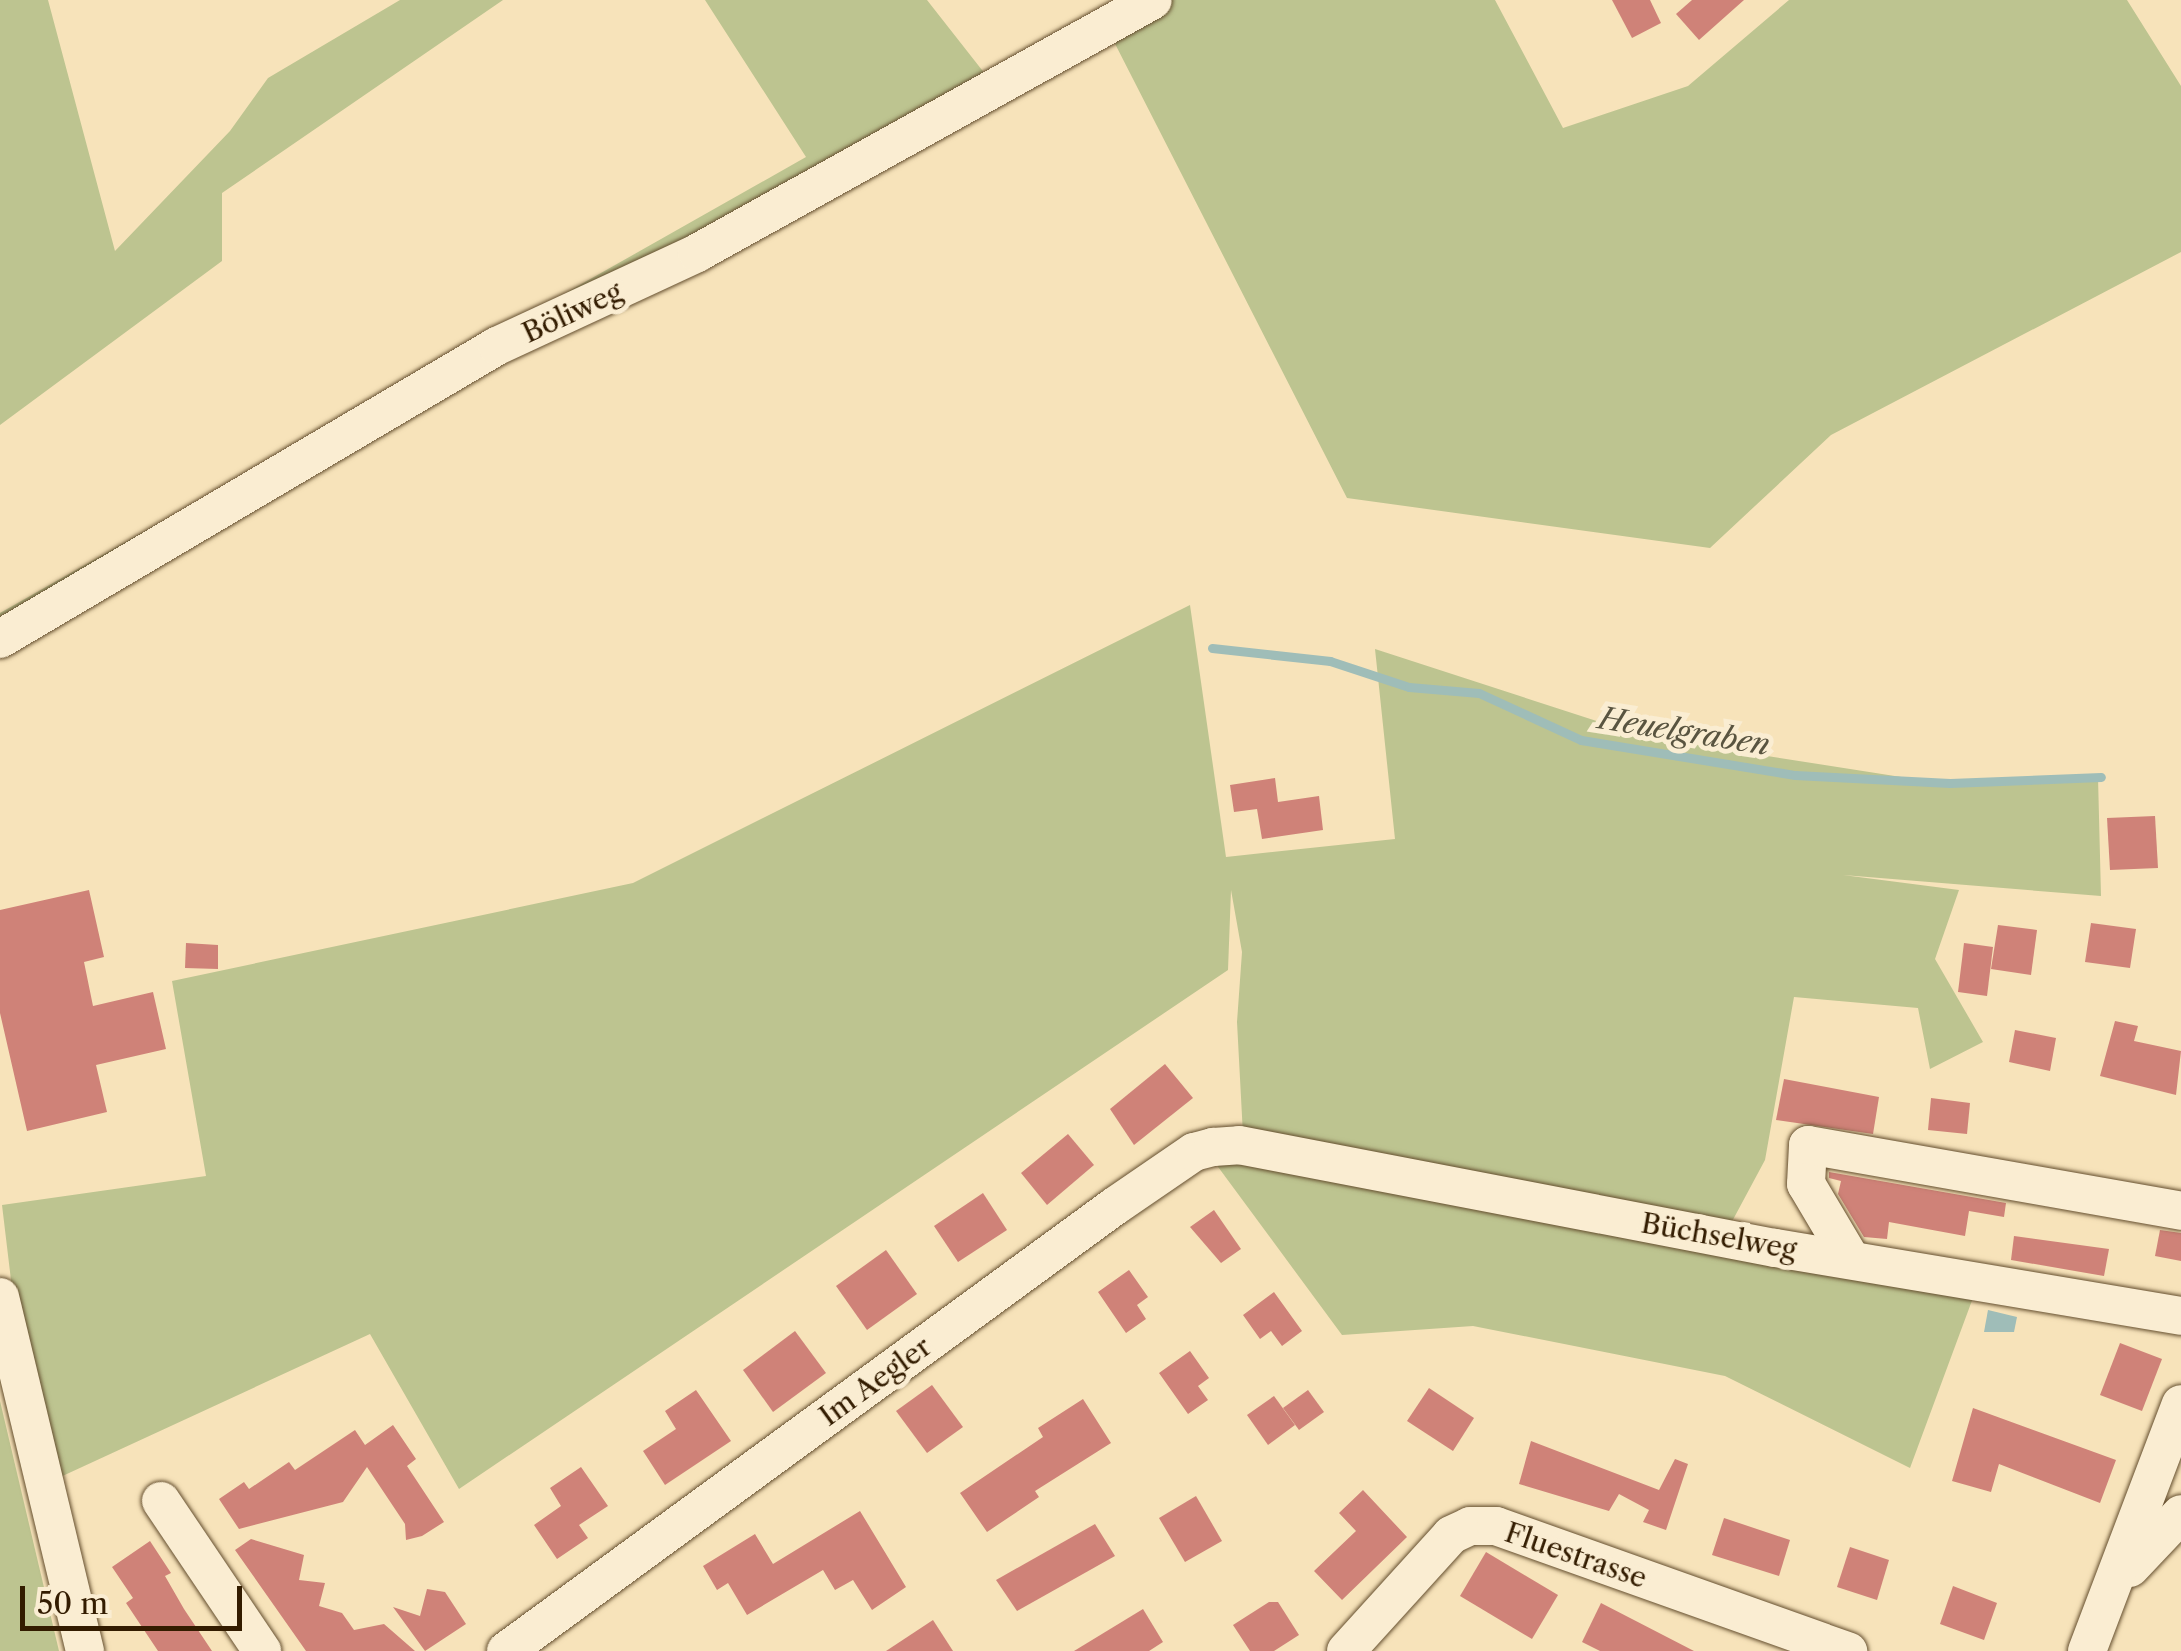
<!DOCTYPE html>
<meta charset="utf-8">
<style>
body{margin:0}
#map{position:relative;width:2181px;height:1651px;overflow:hidden;background:#f7e3ba;font-family:"Libre Caslon Text",serif}
div>[style]{position:absolute}
[style*='--x']{left:calc(var(--x)*1px);top:calc(var(--y)*1px);width:calc(var(--w)*1px);rotate:calc(var(--a)*1deg)}
.green>*{inset:0;background:#bdc490}
.water>*{inset:0;background:#9fbdb8}
.stream>*{height:9px;margin:-4.5px;padding:0 4.5px;transform-origin:4.5px;border-radius:4.5px;background:#9fbdb8}
.building>*{inset:0;background:#cf8278}
.roads{filter:drop-shadow(0 0 2px #644e2e) drop-shadow(0 0 2px #644e2e)}
.minor>*{height:38px;margin:-19px;padding:0 19px;transform-origin:19px;border-radius:19px;background:#faedd2}
span{translate:-50% -50%;white-space:nowrap;text-align:center;line-height:1.15;-webkit-text-stroke:10px #faedd2;paint-order:stroke}
.street-label{font-size:28px;color:#331c00}
.water-label{font-size:30px;color:#595440;font-style:italic}
.scale{position:absolute;left:20px;top:1586px;width:222px;height:45px;box-sizing:border-box;border:5px solid #331c00;border-top:0;padding-left:12px;font-size:30px;line-height:35px;white-space:nowrap;color:#331c00;-webkit-text-stroke:8px #faedd2;paint-order:stroke}
</style>
<div id="map">
<div class="green">
<div style="clip-path:polygon(0 0,48px 0,115px 251px,230px 131px,268px 78px,400px 0,503px 0,222px 193px,222px 261px,0 425px)"></div>
<div style="clip-path:polygon(705px 0,927px 0,989px 79px,0 634px,0 613px,806px 157px)"></div>
<div style="clip-path:polygon(1172px 0,1495px 0,1563px 128px,1688px 86px,1789px 0,2127px 0,2181px 86px,2181px 252px,1831px 435px,1710px 548px,1347px 498px,1109px 32px)"></div>
<div style="clip-path:polygon(1190px 605px,1226px 857px,1395px 839px,1375px 649px,1646px 737px,1933px 782px,2098px 777px,2101px 896px,1843px 875px,1959px 890px,1935px 959px,1983px 1042px,1930px 1069px,1918px 1008px,1794px 997px,1765px 1160px,1721px 1242px,1977px 1287px,1910px 1468px,1725px 1376px,1473px 1326px,1342px 1335px,1210px 1156px,1243px 1135px,1237px 1022px,1242px 952px,1231px 890px,1228px 970px,459px 1489px,370px 1334px,56px 1479px,16px 1322px,2px 1205px,206px 1176px,172px 981px,633px 883px)"></div>
<div style="clip-path:polygon(0 1401px,59px 1651px,0 1651px)"></div>
</div>
<div class="water">
<div style="clip-path:polygon(1988px 1310px,2017px 1317px,2014px 1332px,1984px 1332px)"></div>
</div>
<div class="stream">
<div style="--x:1212;--y:648;--w:119;--a:6.3"></div>
<div style="--x:1330;--y:661;--w:83;--a:18.2"></div>
<div style="--x:1409;--y:687;--w:70;--a:4.9"></div>
<div style="--x:1479;--y:693;--w:112;--a:24.7"></div>
<div style="--x:1581;--y:740;--w:217;--a:9.3"></div>
<div style="--x:1795;--y:775;--w:155;--a:3"></div>
<div style="--x:1950;--y:783;--w:151;--a:-2.3"></div>
</div>
<div class="building">
<div style="clip-path:polygon(1612px 0,1650px 0,1661px 23px,1632px 38px)"></div>
<div style="clip-path:polygon(1692px 0,1744px 0,1699px 40px,1676px 14px)"></div>
<div style="clip-path:polygon(1275px 778px,1278px 802px,1319px 796px,1323px 830px,1262px 839px,1257px 809px,1234px 812px,1230px 785px)"></div>
<div style="clip-path:polygon(2155px 816px,2158px 868px,2110px 870px,2107px 818px)"></div>
<div style="clip-path:polygon(89px 890px,104px 957px,84px 962px,93px 1006px,153px 992px,166px 1049px,96px 1065px,107px 1112px,27px 1131px,0 1013px,0 910px)"></div>
<div style="clip-path:polygon(2091px 923px,2136px 929px,2130px 968px,2085px 962px)"></div>
<div style="clip-path:polygon(1998px 925px,2037px 930px,2031px 975px,1991px 969px)"></div>
<div style="clip-path:polygon(186px 943px,218px 945px,218px 969px,185px 968px)"></div>
<div style="clip-path:polygon(1964px 943px,1993px 947px,1987px 996px,1958px 992px)"></div>
<div style="clip-path:polygon(2115px 1021px,2138px 1026px,2134px 1041px,2181px 1051px,2176px 1095px,2100px 1076px)"></div>
<div style="clip-path:polygon(2015px 1030px,2056px 1038px,2050px 1071px,2009px 1062px)"></div>
<div style="clip-path:polygon(1165px 1064px,1193px 1098px,1134px 1145px,1110px 1109px)"></div>
<div style="clip-path:polygon(1784px 1079px,1879px 1097px,1873px 1134px,1776px 1120px)"></div>
<div style="clip-path:polygon(1931px 1098px,1970px 1103px,1967px 1134px,1928px 1130px)"></div>
<div style="clip-path:polygon(1068px 1134px,1094px 1165px,1047px 1205px,1021px 1173px)"></div>
<div style="clip-path:polygon(1829px 1172px,2006px 1203px,2004px 1217px,1969px 1211px,1965px 1236px,1889px 1222px,1887px 1239px,1864px 1237px,1838px 1194px,1841px 1181px,1829px 1178px)"></div>
<div style="clip-path:polygon(983px 1193px,1007px 1230px,958px 1262px,934px 1226px)"></div>
<div style="clip-path:polygon(1214px 1210px,1241px 1249px,1221px 1263px,1190px 1227px)"></div>
<div style="clip-path:polygon(2160px 1230px,2181px 1233px,2181px 1261px,2155px 1256px)"></div>
<div style="clip-path:polygon(2014px 1236px,2109px 1249px,2104px 1276px,2011px 1260px)"></div>
<div style="clip-path:polygon(886px 1250px,917px 1294px,867px 1330px,836px 1286px)"></div>
<div style="clip-path:polygon(1129px 1270px,1148px 1297px,1137px 1305px,1146px 1319px,1126px 1333px,1098px 1292px)"></div>
<div style="clip-path:polygon(1274px 1292px,1302px 1331px,1282px 1346px,1271px 1331px,1260px 1339px,1243px 1315px)"></div>
<div style="clip-path:polygon(795px 1331px,826px 1373px,773px 1412px,743px 1370px)"></div>
<div style="clip-path:polygon(2120px 1343px,2162px 1359px,2142px 1411px,2100px 1395px)"></div>
<div style="clip-path:polygon(1190px 1351px,1209px 1378px,1198px 1386px,1208px 1400px,1188px 1414px,1159px 1373px)"></div>
<div style="clip-path:polygon(932px 1385px,963px 1427px,927px 1453px,896px 1411px)"></div>
<div style="clip-path:polygon(1429px 1388px,1474px 1418px,1453px 1451px,1407px 1421px)"></div>
<div style="clip-path:polygon(696px 1390px,731px 1441px,665px 1485px,643px 1451px,676px 1429px,665px 1411px)"></div>
<div style="clip-path:polygon(1308px 1390px,1324px 1412px,1299px 1430px,1283px 1408px)"></div>
<div style="clip-path:polygon(1274px 1396px,1295px 1425px,1268px 1445px,1247px 1415px)"></div>
<div style="clip-path:polygon(1083px 1399px,1111px 1443px,1035px 1491px,1039px 1497px,987px 1532px,960px 1493px,1043px 1437px,1038px 1428px)"></div>
<div style="clip-path:polygon(1973px 1408px,2116px 1460px,2100px 1503px,1999px 1464px,1991px 1492px,1952px 1481px)"></div>
<div style="clip-path:polygon(393px 1425px,416px 1459px,407px 1466px,444px 1522px,422px 1536px,406px 1540px,405px 1524px,367px 1467px,343px 1502px,239px 1529px,219px 1499px,244px 1482px,249px 1489px,289px 1462px,295px 1470px,355px 1430px,365px 1445px)"></div>
<div style="clip-path:polygon(1531px 1441px,1659px 1490px,1675px 1459px,1688px 1464px,1666px 1530px,1643px 1522px,1649px 1510px,1619px 1494px,1609px 1511px,1519px 1484px)"></div>
<div style="clip-path:polygon(581px 1467px,608px 1506px,579px 1525px,588px 1538px,557px 1559px,534px 1525px,561px 1506px,550px 1488px)"></div>
<div style="clip-path:polygon(1363px 1490px,1407px 1537px,1342px 1600px,1314px 1571px,1356px 1531px,1339px 1513px)"></div>
<div style="clip-path:polygon(1196px 1496px,1222px 1541px,1185px 1562px,1159px 1518px)"></div>
<div style="clip-path:polygon(860px 1511px,906px 1587px,872px 1610px,853px 1580px,835px 1590px,823px 1570px,747px 1615px,728px 1583px,717px 1590px,703px 1566px,755px 1534px,773px 1564px)"></div>
<div style="clip-path:polygon(1724px 1518px,1790px 1540px,1779px 1576px,1712px 1555px)"></div>
<div style="clip-path:polygon(1095px 1524px,1115px 1556px,1017px 1611px,996px 1580px)"></div>
<div style="clip-path:polygon(251px 1539px,304px 1555px,299px 1580px,325px 1583px,319px 1606px,342px 1613px,354px 1630px,384px 1624px,415px 1651px,306px 1651px,235px 1550px)"></div>
<div style="clip-path:polygon(150px 1541px,171px 1573px,165px 1576px,184px 1609px,212px 1651px,158px 1651px,126px 1603px,133px 1598px,112px 1567px)"></div>
<div style="clip-path:polygon(1850px 1547px,1889px 1560px,1877px 1600px,1837px 1587px)"></div>
<div style="clip-path:polygon(1486px 1552px,1558px 1595px,1532px 1639px,1460px 1596px)"></div>
<div style="clip-path:polygon(1953px 1586px,1997px 1603px,1984px 1640px,1940px 1624px)"></div>
<div style="clip-path:polygon(427px 1589px,445px 1592px,466px 1624px,425px 1651px,393px 1607px,420px 1616px)"></div>
<div style="clip-path:polygon(1269px 1602px,1278px 1602px,1299px 1635px,1274px 1651px,1250px 1651px,1233px 1625px)"></div>
<div style="clip-path:polygon(1601px 1603px,1694px 1651px,1600px 1651px,1582px 1642px)"></div>
<div style="clip-path:polygon(1143px 1609px,1163px 1642px,1149px 1651px,1074px 1651px)"></div>
<div style="clip-path:polygon(933px 1620px,953px 1651px,886px 1651px)"></div>
</div>
<div class="roads">
<div class="minor">
<div style="--x:0;--y:639;--w:577;--a:-30.52"></div>
<div style="--x:497;--y:346;--w:221;--a:-24.9"></div>
<div style="--x:697;--y:253;--w:521;--a:-29.02"></div>
<div style="--x:1850;--y:1258;--w:86;--a:-120.7"></div>
<div style="--x:1806;--y:1184;--w:39;--a:-87"></div>
<div style="--x:1808;--y:1145;--w:379;--a:10"></div>
<div style="--x:0;--y:1297;--w:364;--a:76.5"></div>
<div style="--x:161;--y:1501;--w:181;--a:56"></div>
<div style="--x:2130;--y:1568;--w:74;--a:-46.6"></div>
<div style="--x:506;--y:1651;--w:754;--a:-36.16"></div>
<div style="--x:1115;--y:1206;--w:96;--a:-34.4"></div>
<div style="--x:1194;--y:1152;--w:20;--a:-15"></div>
<div style="--x:1213;--y:1147;--w:26;--a:-4"></div>
<div style="--x:1239;--y:1145;--w:546;--a:10.88"></div>
<div style="--x:1775;--y:1248;--w:412;--a:9.5"></div>
<div style="--x:1346;--y:1651;--w:156;--a:-47.8"></div>
<div style="--x:1451;--y:1535;--w:21;--a:-25"></div>
<div style="--x:1470;--y:1526;--w:26;--a:0"></div>
<div style="--x:1496;--y:1526;--w:374;--a:19.6"></div>
<div style="--x:2087;--y:1651;--w:264;--a:-69.2"></div>
</div>
</div>
<div class="street-label">
<span style="left:572px;top:312px;rotate:-25deg">Böliweg</span>
<span style="left:1719px;top:1236px;rotate:10deg">Büchselweg</span>
<span style="left:875px;top:1381px;rotate:-36deg">Im Aegler</span>
<span style="left:1576px;top:1555px;rotate:19deg">Fluestrasse</span>
</div>
<div class="water-label">
<span style="left:1684px;top:732px;rotate:9deg">Heuelgraben</span>
</div>
<div class="scale">50 m</div>
</div>
